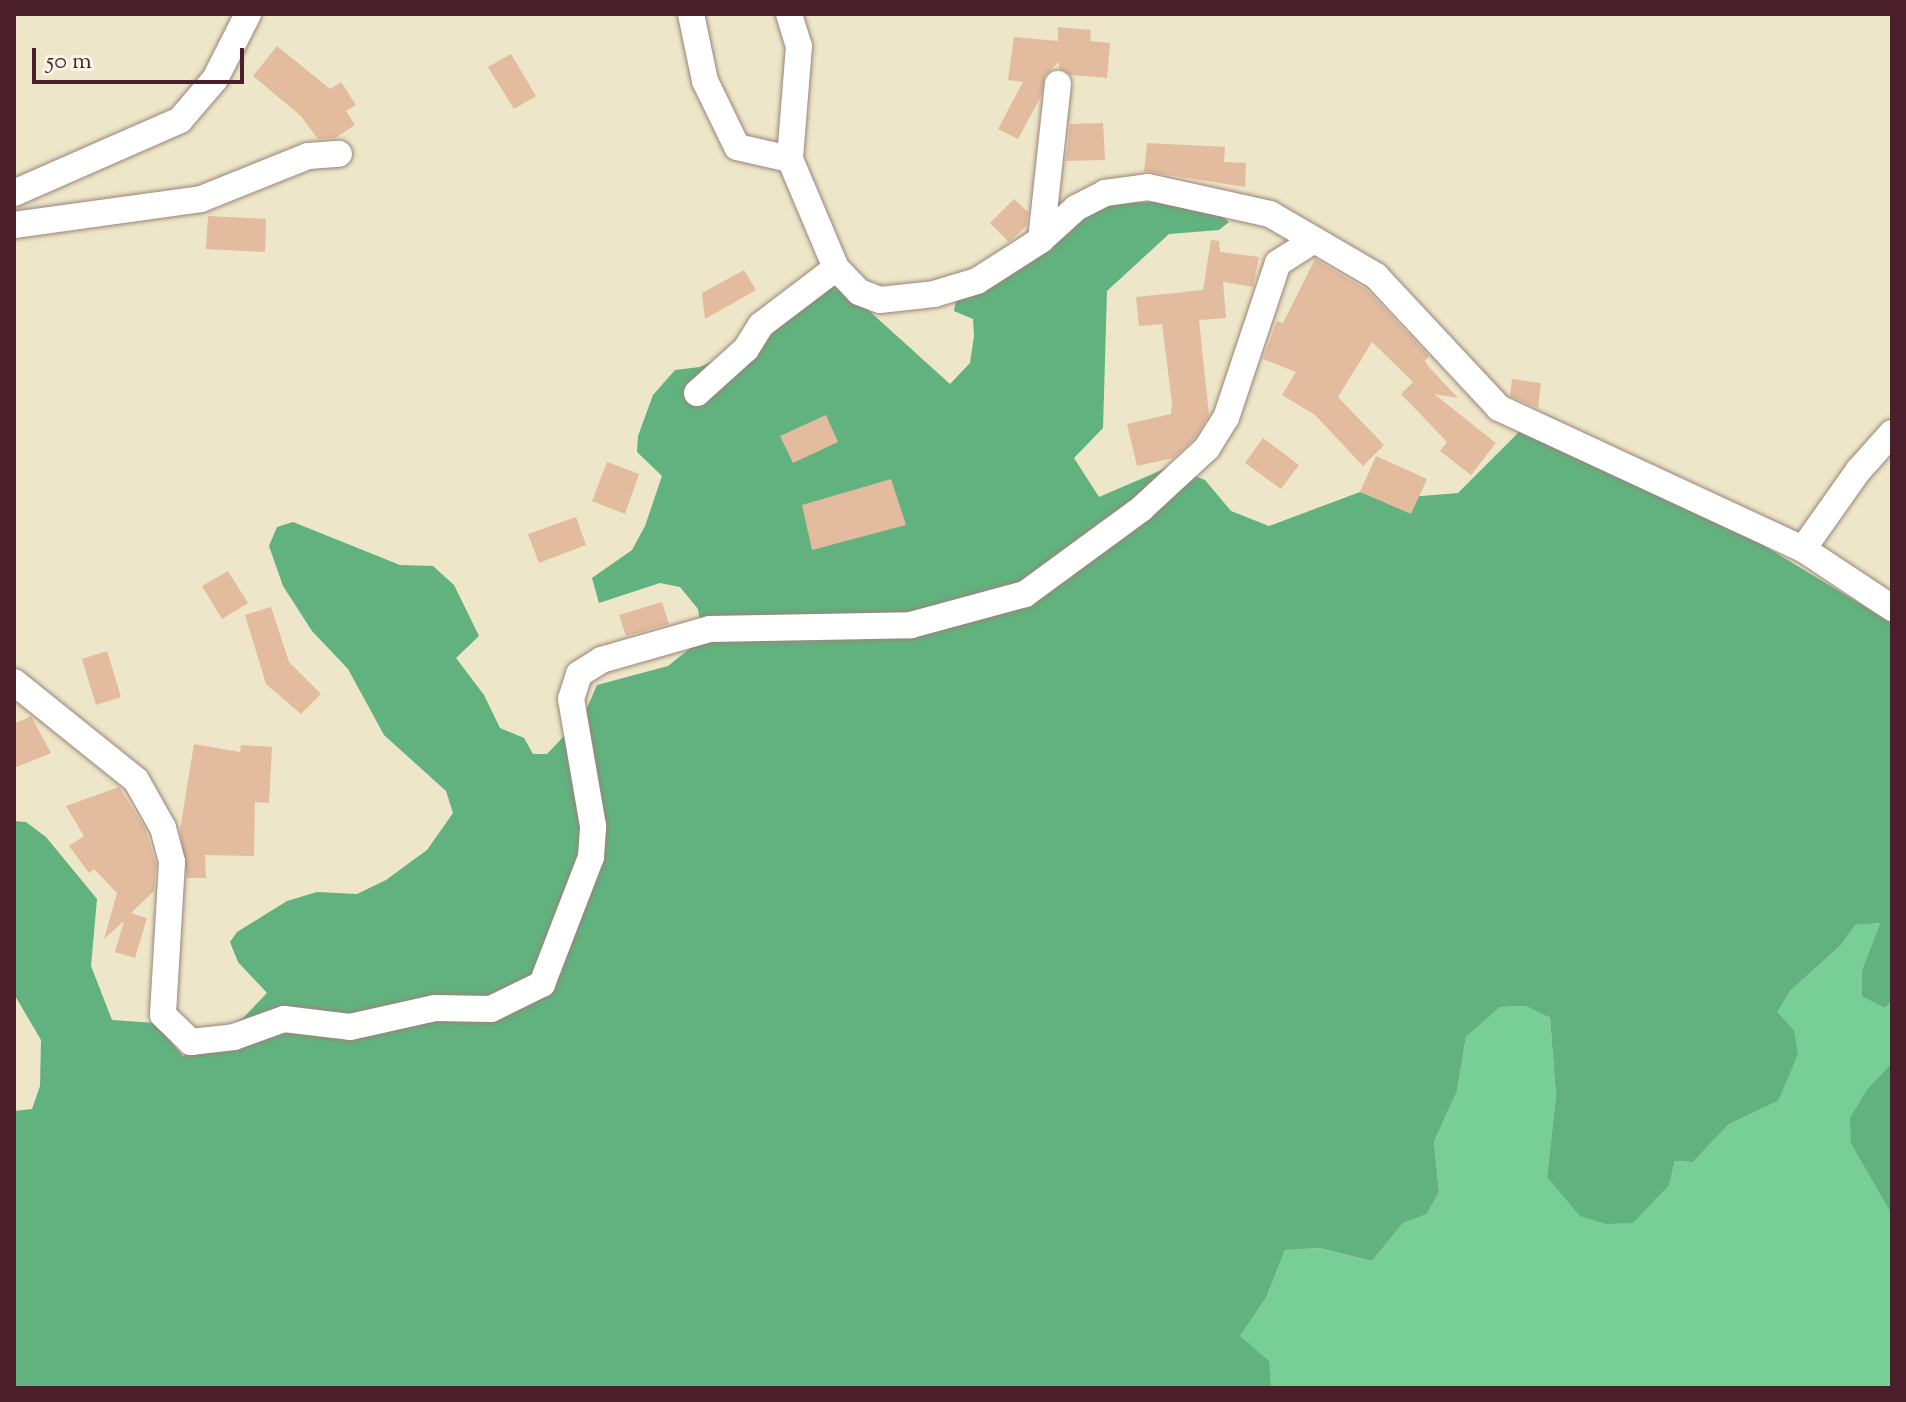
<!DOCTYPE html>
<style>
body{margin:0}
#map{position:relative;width:1906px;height:1402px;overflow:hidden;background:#ede6c8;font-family:"Sorts Mill Goudy",serif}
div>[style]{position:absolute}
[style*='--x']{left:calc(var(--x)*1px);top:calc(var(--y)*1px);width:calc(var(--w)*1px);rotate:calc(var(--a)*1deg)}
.green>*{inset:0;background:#77cf95}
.forest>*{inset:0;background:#61b27e}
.building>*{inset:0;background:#e3bb9e}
.roads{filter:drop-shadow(0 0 2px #9c827a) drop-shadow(0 0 2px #9c827a)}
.minor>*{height:26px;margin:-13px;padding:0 13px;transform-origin:13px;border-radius:13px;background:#fff}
span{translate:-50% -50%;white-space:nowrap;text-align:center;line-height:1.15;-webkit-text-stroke:8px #fcf5e5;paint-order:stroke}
.frame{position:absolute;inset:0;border:16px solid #4a1f2b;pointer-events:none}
.scale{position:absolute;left:32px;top:48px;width:212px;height:36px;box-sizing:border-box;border:4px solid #4a1f2b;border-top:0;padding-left:10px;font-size:24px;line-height:28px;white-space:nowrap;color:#4a1f2b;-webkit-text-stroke:6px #fcf5e5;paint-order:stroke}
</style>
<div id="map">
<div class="green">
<div style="clip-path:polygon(1880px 923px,1862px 970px,1885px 1008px,1892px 1000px,1892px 1063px,1868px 1088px,1851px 1144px,1892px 1215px,1892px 1388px,1271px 1388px,1240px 1336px,1266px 1298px,1285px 1250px,1320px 1248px,1372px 1261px,1403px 1223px,1427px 1214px,1439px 1192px,1434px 1142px,1457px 1091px,1466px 1037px,1500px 1007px,1526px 1006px,1550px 1018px,1556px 1096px,1547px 1177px,1669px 1185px,1675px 1161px,1693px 1162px,1729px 1124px,1778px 1101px,1794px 1030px,1776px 1012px,1790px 991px,1840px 946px,1854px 925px)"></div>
</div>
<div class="forest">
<div style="clip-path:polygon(1155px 202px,1218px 213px,1229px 222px,1219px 230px,1169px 234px,1107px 291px,1103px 428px,1074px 458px,1099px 497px,1171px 466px,1205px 480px,1231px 511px,1269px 526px,1360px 492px,1398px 498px,1458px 493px,1520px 431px,1738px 530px,1892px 623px,1892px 1000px,1885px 1008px,1862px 996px,1862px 970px,1880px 923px,1855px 925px,1840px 946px,1790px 991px,1777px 1012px,1794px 1030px,1798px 1054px,1778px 1101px,1729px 1124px,1693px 1162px,1675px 1161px,1669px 1185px,1633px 1223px,1606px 1224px,1580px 1216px,1547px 1177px,1556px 1096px,1550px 1018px,1526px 1006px,1500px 1007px,1466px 1037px,1457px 1091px,1434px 1142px,1439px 1192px,1427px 1214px,1403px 1223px,1372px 1261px,1320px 1248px,1285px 1250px,1266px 1298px,1240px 1336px,1269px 1361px,1271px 1388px,14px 1388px,14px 1111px,32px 1109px,40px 1086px,41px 1040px,14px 994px,14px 821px,26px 822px,46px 837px,97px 899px,91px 966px,112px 1020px,155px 1023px,183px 1056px,244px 1017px,267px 993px,238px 962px,230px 942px,237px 932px,287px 901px,317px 892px,357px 894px,386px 880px,427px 850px,453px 813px,446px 791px,384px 735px,348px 669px,312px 631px,283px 586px,269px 546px,277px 527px,293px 522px,400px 565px,433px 566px,454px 585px,479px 636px,456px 658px,484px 695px,500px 728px,524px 738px,533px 754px,547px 754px,584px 715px,597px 685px,668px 666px,703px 638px,698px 609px,680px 587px,660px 583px,599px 603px,592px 578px,632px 550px,645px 526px,662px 476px,637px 452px,638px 436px,653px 395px,675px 370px,700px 367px,731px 353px,835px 280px,950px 384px,970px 363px,974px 336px,973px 319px,954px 311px,956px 300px,1105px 203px)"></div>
<div style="clip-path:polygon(1892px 1063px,1892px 1215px,1851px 1144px,1850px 1118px,1868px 1088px)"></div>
</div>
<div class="building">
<div style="clip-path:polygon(1058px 27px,1091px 30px,1090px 41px,1110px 43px,1107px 78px,1071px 75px,1059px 68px,1059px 62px,1045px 75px,1041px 96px,1018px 139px,998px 129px,1023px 82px,1008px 80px,1014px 37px,1058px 41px)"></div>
<div style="clip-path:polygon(277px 46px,330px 89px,341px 82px,356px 105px,346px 111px,355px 125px,335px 138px,318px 139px,301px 116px,253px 76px)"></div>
<div style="clip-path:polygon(511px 54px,536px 96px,514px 109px,488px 67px)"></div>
<div style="clip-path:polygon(1103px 123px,1105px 160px,1066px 161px,1070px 124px)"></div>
<div style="clip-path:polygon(1147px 143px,1225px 147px,1224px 162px,1246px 163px,1245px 187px,1144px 171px)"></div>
<div style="clip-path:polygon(1014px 199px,1028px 212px,1026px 226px,1009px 242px,990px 223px)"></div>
<div style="clip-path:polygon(208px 216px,266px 219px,265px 252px,206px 249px)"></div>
<div style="clip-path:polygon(1211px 240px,1219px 241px,1220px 252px,1259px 257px,1253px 287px,1223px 282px,1226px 318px,1199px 320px,1209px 415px,1195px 438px,1173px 458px,1137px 466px,1127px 424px,1171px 414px,1172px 403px,1162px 324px,1139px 326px,1136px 297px,1203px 290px)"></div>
<div style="clip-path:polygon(1315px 259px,1366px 289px,1429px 356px,1425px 361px,1429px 367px,1458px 398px,1434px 394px,1496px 443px,1471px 475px,1440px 451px,1447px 442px,1401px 394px,1413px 382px,1372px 342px,1338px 397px,1384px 445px,1363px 466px,1315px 415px,1282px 395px,1296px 372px,1263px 359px,1277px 321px,1283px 323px)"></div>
<div style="clip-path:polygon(744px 270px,756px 290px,705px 319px,702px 293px)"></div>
<div style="clip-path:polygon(1512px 379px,1541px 383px,1538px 408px,1510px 396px)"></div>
<div style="clip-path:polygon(826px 415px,838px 442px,793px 463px,780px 436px)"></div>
<div style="clip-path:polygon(1263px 438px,1299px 465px,1281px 489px,1245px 463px)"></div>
<div style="clip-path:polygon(1376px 456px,1427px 479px,1411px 514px,1360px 492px)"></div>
<div style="clip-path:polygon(607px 462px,639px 474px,625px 514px,592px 501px)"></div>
<div style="clip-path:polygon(891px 479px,906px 525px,812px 550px,802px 505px)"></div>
<div style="clip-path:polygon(576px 517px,586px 545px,539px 563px,528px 534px)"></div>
<div style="clip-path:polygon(228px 571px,248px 603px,222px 619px,202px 586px)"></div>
<div style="clip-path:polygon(662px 602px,669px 624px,626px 636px,619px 615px)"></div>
<div style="clip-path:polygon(271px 607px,289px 662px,321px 694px,301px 714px,266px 684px,245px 615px)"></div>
<div style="clip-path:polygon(107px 651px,121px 697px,96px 705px,82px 659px)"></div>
<div style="clip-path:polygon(31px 716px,51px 753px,14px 768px,14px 724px)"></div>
<div style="clip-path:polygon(194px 744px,240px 752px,241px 745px,272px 747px,269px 803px,255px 802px,254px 856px,205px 855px,206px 878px,187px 878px,180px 830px)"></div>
<div style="clip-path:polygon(119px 787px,145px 828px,156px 864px,154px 891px,131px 913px,147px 918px,135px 958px,115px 952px,124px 921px,104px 939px,117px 893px,94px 869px,89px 873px,69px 846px,84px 836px,66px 806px)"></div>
</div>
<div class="roads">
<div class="minor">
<div style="--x:691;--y:14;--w:68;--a:78.2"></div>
<div style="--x:705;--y:81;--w:73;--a:64.1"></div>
<div style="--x:737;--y:147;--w:54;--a:12.8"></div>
<div style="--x:789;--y:14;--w:34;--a:73"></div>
<div style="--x:799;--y:46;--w:113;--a:94.6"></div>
<div style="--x:790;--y:159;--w:118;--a:67.1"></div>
<div style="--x:836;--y:268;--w:33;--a:46"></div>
<div style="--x:859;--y:292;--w:22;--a:21"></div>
<div style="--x:880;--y:300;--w:54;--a:-6.3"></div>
<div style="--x:934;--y:294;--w:45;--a:-16.8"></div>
<div style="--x:977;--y:281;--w:76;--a:-32.6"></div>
<div style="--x:1041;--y:240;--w:47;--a:-42.4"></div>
<div style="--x:1076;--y:208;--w:33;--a:-27"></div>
<div style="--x:1105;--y:193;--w:43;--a:-7.9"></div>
<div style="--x:1148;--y:187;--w:125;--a:12.5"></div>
<div style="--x:1270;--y:214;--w:123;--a:30.3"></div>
<div style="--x:1376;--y:276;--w:180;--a:47"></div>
<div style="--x:1499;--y:408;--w:335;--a:24.9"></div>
<div style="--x:1803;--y:549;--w:107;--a:33.5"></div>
<div style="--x:14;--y:193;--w:181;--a:-23.7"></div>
<div style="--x:180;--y:120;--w:54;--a:-49.5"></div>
<div style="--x:215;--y:79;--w:73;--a:-63.1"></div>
<div style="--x:14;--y:225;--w:189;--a:-7.9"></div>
<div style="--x:201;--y:199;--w:115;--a:-21.9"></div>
<div style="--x:308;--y:156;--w:31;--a:-4"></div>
<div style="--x:1041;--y:240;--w:157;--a:-83.8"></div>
<div style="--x:697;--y:393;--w:66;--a:-41.9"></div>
<div style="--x:746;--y:349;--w:28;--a:-58"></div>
<div style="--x:761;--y:325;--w:94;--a:-37.2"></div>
<div style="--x:1803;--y:549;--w:95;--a:-54.8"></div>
<div style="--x:1858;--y:471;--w:51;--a:-48.2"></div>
<div style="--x:14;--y:682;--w:156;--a:38.8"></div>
<div style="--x:136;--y:780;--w:55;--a:60.6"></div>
<div style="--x:163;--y:828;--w:35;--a:75"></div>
<div style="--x:172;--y:862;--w:153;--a:93.4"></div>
<div style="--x:163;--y:1015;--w:39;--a:44"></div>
<div style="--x:191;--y:1042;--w:43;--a:-6.6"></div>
<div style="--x:234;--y:1037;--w:53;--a:-19.8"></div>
<div style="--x:284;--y:1019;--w:66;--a:6.9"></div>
<div style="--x:350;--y:1027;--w:87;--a:-12.6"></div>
<div style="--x:435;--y:1008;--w:56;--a:1"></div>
<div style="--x:491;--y:1009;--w:57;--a:-26.1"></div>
<div style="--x:542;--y:984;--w:136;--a:-68.9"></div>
<div style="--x:591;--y:857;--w:31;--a:-86"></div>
<div style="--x:593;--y:826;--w:129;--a:-99.8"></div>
<div style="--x:571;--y:699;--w:26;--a:-72"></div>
<div style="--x:579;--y:674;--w:26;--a:-32"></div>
<div style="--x:601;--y:660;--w:113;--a:-15.9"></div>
<div style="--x:710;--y:629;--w:201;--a:-1.1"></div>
<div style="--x:911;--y:625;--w:118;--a:-15.2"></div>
<div style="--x:1025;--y:594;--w:144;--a:-36.2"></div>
<div style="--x:1141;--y:509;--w:90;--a:-42.7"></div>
<div style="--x:1207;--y:448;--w:36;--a:-58"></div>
<div style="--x:1226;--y:418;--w:163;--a:-71.5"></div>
<div style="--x:1278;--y:263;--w:43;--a:-32.6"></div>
</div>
</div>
<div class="frame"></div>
<div class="scale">50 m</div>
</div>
